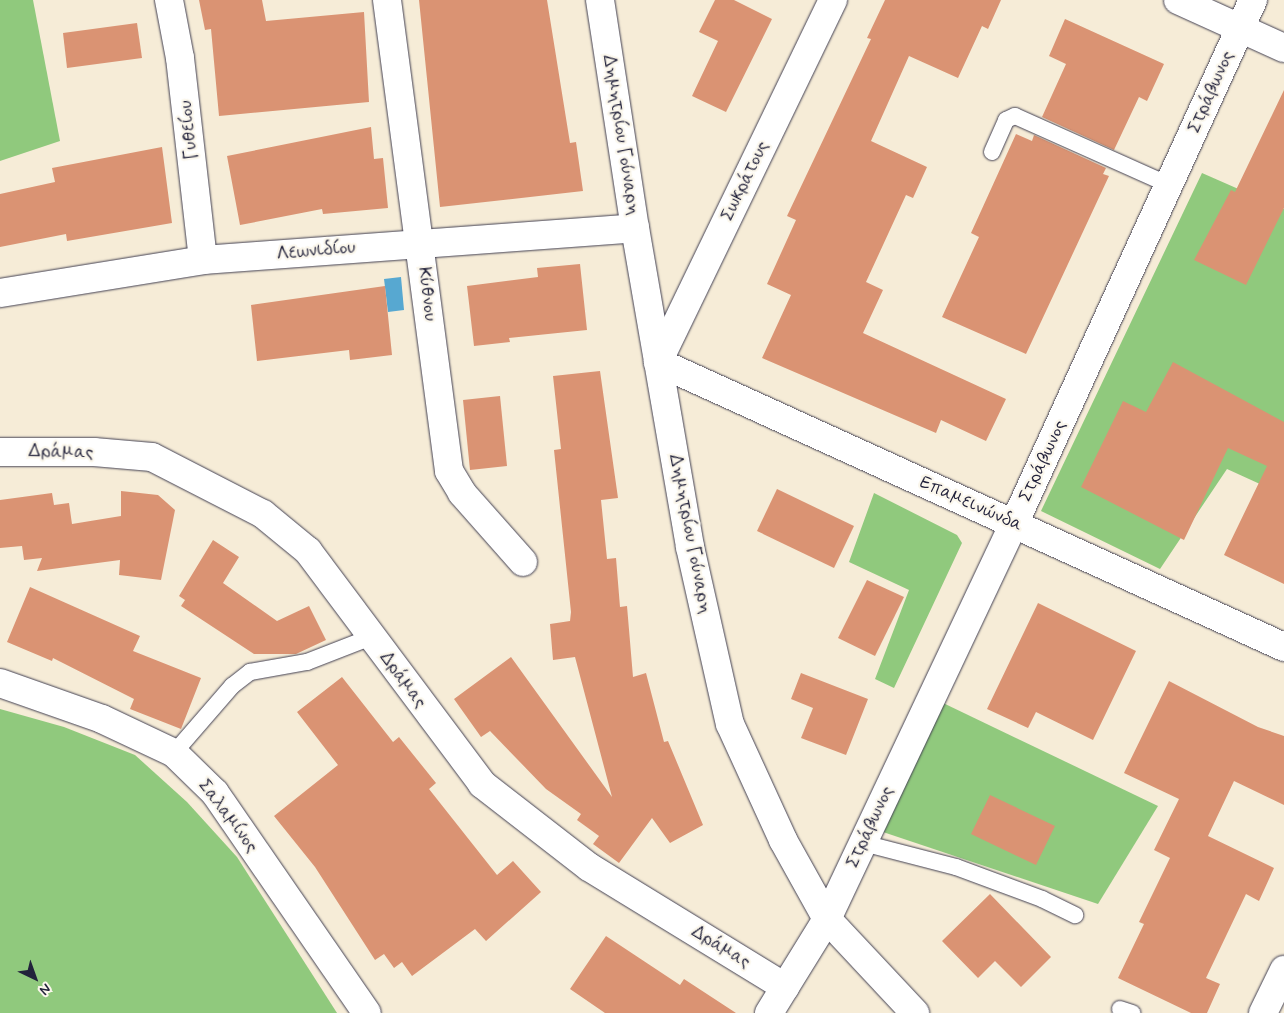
<!DOCTYPE html>
<meta charset="utf-8">
<style>
body{margin:0}
#map{position:relative;width:1284px;height:1013px;overflow:hidden;background:#f6ecd7;font-family:Mynerve,sans-serif}
div>[style]{position:absolute}
[style*='--x']{left:calc(var(--x)*1px);top:calc(var(--y)*1px);width:calc(var(--w)*1px);rotate:calc(var(--a)*1deg)}
.green>*{inset:0;background:#90c97d}
.water>*{inset:0;background:#57a8d1}
.building>*{inset:0;background:#da9373}
.roads{filter:drop-shadow(0 0 1px #424052) drop-shadow(0 0 1px #424052)}
.lane>*{height:16px;margin:-8px;padding:0 8px;transform-origin:8px;border-radius:8px;background:#fff}
.street>*{height:28px;margin:-14px;padding:0 14px;transform-origin:14px;border-radius:14px;background:#fff}
.secondary>*{height:28px;margin:-14px;padding:0 14px;transform-origin:14px;border-radius:14px;background:#fff}
span{translate:-50% -50%;white-space:nowrap;text-align:center;line-height:1.15;-webkit-text-stroke:4.5px #fbf7ec;paint-order:stroke}
.street-label{font-size:18px;color:#22223b}
.north{position:absolute;left:10px;top:953px;width:50px;height:50px;-webkit-text-stroke:4px #fbf7ec;paint-order:stroke;rotate:138deg;font-size:14px;font-weight:700;line-height:20px;text-align:center;color:#22223b}
.north::after{content:'';display:block;margin:auto;width:18px;height:22px;background:#22223b;clip-path:polygon(50% 0,100% 100%,50% 72%,0 100%)}
</style>
<div id="map">
<div class="green">
<div style="clip-path:polygon(0 0,33px 0,60px 141px,0 161px)"></div>
<div style="clip-path:polygon(1202px 173px,1284px 209px,1284px 495px,1227px 469px,1160px 569px,1041px 511px)"></div>
<div style="clip-path:polygon(874px 493px,957px 535px,962px 543px,894px 688px,875px 679px,909px 590px,849px 562px)"></div>
<div style="clip-path:polygon(941px 702px,1158px 806px,1098px 904px,880px 831px)"></div>
<div style="clip-path:polygon(0 709px,64px 727px,135px 755px,187px 802px,237px 857px,337px 1013px,0 1013px)"></div>
</div>
<div class="water">
<div style="clip-path:polygon(401px 277px,404px 310px,388px 312px,384px 279px)"></div>
</div>
<div class="building">
<div style="clip-path:polygon(199px 0,262px 0,266px 21px,364px 12px,369px 102px,219px 116px,211px 29px,205px 30px)"></div>
<div style="clip-path:polygon(419px 0,547px 0,570px 143px,576px 142px,583px 191px,440px 207px)"></div>
<div style="clip-path:polygon(715px 0,734px 0,772px 19px,726px 112px,692px 96px,718px 41px,699px 32px)"></div>
<div style="clip-path:polygon(885px 0,1001px 0,988px 29px,982px 26px,958px 78px,909px 56px,871px 141px,927px 167px,913px 198px,906px 195px,866px 282px,883px 290px,863px 333px,1006px 399px,986px 441px,941px 420px,936px 433px,762px 358px,791px 295px,767px 284px,796px 220px,787px 216px,871px 39px,867px 38px)"></div>
<div style="clip-path:polygon(1065px 19px,1164px 64px,1147px 101px,1139px 97px,1114px 150px,1042px 117px,1066px 64px,1049px 56px)"></div>
<div style="clip-path:polygon(137px 23px,142px 58px,67px 68px,63px 33px)"></div>
<div style="clip-path:polygon(1284px 90px,1284px 208px,1246px 285px,1194px 260px,1231px 190px,1235px 192px)"></div>
<div style="clip-path:polygon(371px 127px,374px 159px,383px 158px,388px 208px,323px 214px,322px 209px,240px 225px,227px 156px)"></div>
<div style="clip-path:polygon(1016px 134px,1032px 141px,1034px 135px,1106px 168px,1103px 174px,1109px 176px,1026px 354px,942px 317px,979px 237px,971px 233px)"></div>
<div style="clip-path:polygon(162px 147px,172px 223px,67px 241px,66px 234px,0 247px,0 194px,55px 182px,52px 168px)"></div>
<div style="clip-path:polygon(580px 264px,587px 330px,509px 338px,510px 342px,474px 346px,467px 286px,538px 277px,537px 268px)"></div>
<div style="clip-path:polygon(385px 286px,392px 355px,350px 360px,349px 350px,257px 361px,251px 305px)"></div>
<div style="clip-path:polygon(1173px 362px,1284px 422px,1284px 584px,1224px 555px,1267px 466px,1228px 448px,1184px 540px,1081px 487px,1123px 401px,1146px 412px)"></div>
<div style="clip-path:polygon(600px 371px,618px 498px,601px 500px,607px 559px,616px 558px,620px 607px,627px 606px,633px 677px,646px 673px,664px 742px,668px 741px,703px 825px,670px 843px,652px 818px,619px 863px,593px 844px,599px 836px,577px 820px,581px 814px,546px 789px,490px 731px,481px 737px,454px 699px,511px 657px,612px 797px,575px 657px,553px 660px,550px 624px,570px 621px,571px 612px,554px 450px,561px 449px,553px 376px)"></div>
<div style="clip-path:polygon(500px 396px,507px 466px,470px 470px,463px 400px)"></div>
<div style="clip-path:polygon(777px 489px,854px 526px,834px 568px,757px 531px)"></div>
<div style="clip-path:polygon(121px 491px,158px 495px,175px 510px,161px 580px,119px 575px,120px 560px,37px 571px,42px 558px,24px 560px,22px 546px,0 548px,0 500px,52px 493px,54px 505px,69px 503px,72px 524px,121px 516px)"></div>
<div style="clip-path:polygon(213px 540px,239px 557px,223px 583px,277px 621px,309px 606px,326px 640px,296px 654px,254px 654px,181px 606px,185px 600px,179px 596px)"></div>
<div style="clip-path:polygon(867px 580px,904px 597px,875px 656px,838px 638px)"></div>
<div style="clip-path:polygon(30px 587px,140px 636px,133px 651px,201px 678px,181px 729px,130px 709px,134px 699px,53px 658px,52px 661px,7px 642px)"></div>
<div style="clip-path:polygon(1038px 603px,1136px 651px,1093px 740px,1036px 712px,1028px 728px,987px 709px)"></div>
<div style="clip-path:polygon(801px 673px,868px 699px,846px 755px,801px 738px,813px 708px,791px 699px)"></div>
<div style="clip-path:polygon(342px 677px,393px 742px,399px 737px,436px 783px,429px 789px,497px 875px,513px 861px,541px 892px,486px 941px,475px 929px,412px 976px,402px 962px,394px 968px,384px 954px,375px 960px,315px 867px,274px 816px,338px 765px,297px 712px)"></div>
<div style="clip-path:polygon(1169px 681px,1258px 727px,1284px 736px,1284px 805px,1234px 781px,1208px 836px,1274px 868px,1259px 901px,1246px 894px,1206px 978px,1220px 984px,1207px 1013px,1191px 1013px,1118px 978px,1144px 924px,1139px 922px,1170px 858px,1154px 850px,1179px 799px,1124px 773px)"></div>
<div style="clip-path:polygon(990px 795px,1055px 826px,1036px 865px,971px 834px)"></div>
<div style="clip-path:polygon(990px 894px,1051px 957px,1021px 987px,995px 961px,978px 978px,942px 941px)"></div>
<div style="clip-path:polygon(606px 936px,680px 985px,684px 979px,736px 1013px,605px 1013px,570px 989px)"></div>
</div>
<div class="roads">
<div class="lane">
<div style="--x:992;--y:152;--w:35;--a:-66"></div>
<div style="--x:1006;--y:120;--w:10;--a:-24"></div>
<div style="--x:1015;--y:116;--w:169;--a:24.1"></div>
<div style="--x:174;--y:753;--w:89;--a:-49.1"></div>
<div style="--x:232;--y:686;--w:23;--a:-38"></div>
<div style="--x:250;--y:672;--w:58;--a:-10"></div>
<div style="--x:307;--y:662;--w:69;--a:-21.3"></div>
<div style="--x:863;--y:843;--w:96;--a:14.5"></div>
<div style="--x:956;--y:867;--w:92;--a:20.4"></div>
<div style="--x:1042;--y:899;--w:37;--a:26"></div>
<div style="--x:1120;--y:1009;--w:13;--a:18"></div>
</div>
<div class="street">
<div style="--x:169;--y:0;--w:59;--a:79.3"></div>
<div style="--x:180;--y:58;--w:203;--a:83.5"></div>
<div style="--x:387;--y:0;--w:475;--a:82.5"></div>
<div style="--x:449;--y:471;--w:26;--a:59"></div>
<div style="--x:462;--y:493;--w:92;--a:48.5"></div>
<div style="--x:833;--y:0;--w:402;--a:115.8"></div>
<div style="--x:658;--y:362;--w:688;--a:24.48"></div>
<div style="--x:1178;--y:0;--w:116;--a:24.4"></div>
<div style="--x:0;--y:293;--w:206;--a:-9.2"></div>
<div style="--x:203;--y:260;--w:433;--a:-4.2"></div>
<div style="--x:0;--y:452;--w:94;--a:0"></div>
<div style="--x:94;--y:452;--w:58;--a:4.9"></div>
<div style="--x:152;--y:457;--w:125;--a:27.2"></div>
<div style="--x:263;--y:514;--w:58;--a:39.4"></div>
<div style="--x:308;--y:551;--w:291;--a:53.2"></div>
<div style="--x:482;--y:784;--w:135;--a:37.8"></div>
<div style="--x:589;--y:867;--w:230;--a:31.5"></div>
<div style="--x:769;--y:1013;--w:110;--a:-58.3"></div>
<div style="--x:827;--y:919;--w:437;--a:-64.7"></div>
<div style="--x:1014;--y:524;--w:576;--a:-65.48"></div>
<div style="--x:1263;--y:1013;--w:48;--a:-64"></div>
</div>
<div class="secondary">
<div style="--x:600;--y:0;--w:231;--a:81.3"></div>
<div style="--x:635;--y:228;--w:324;--a:80.2"></div>
<div style="--x:690;--y:547;--w:181;--a:77.3"></div>
<div style="--x:730;--y:724;--w:128;--a:65.4"></div>
<div style="--x:783;--y:840;--w:90;--a:60.9"></div>
<div style="--x:827;--y:919;--w:129;--a:46.9"></div>
<div style="--x:0;--y:683;--w:108;--a:19.4"></div>
<div style="--x:102;--y:719;--w:80;--a:25.3"></div>
<div style="--x:174;--y:753;--w:57;--a:44.3"></div>
<div style="--x:215;--y:793;--w:267;--a:55.4"></div>
</div>
</div>
<div class="street-label">
<span style="left:1211px;top:92px;rotate:-66deg">Στράβωνος</span>
<span style="left:189px;top:130px;rotate:-96deg">Γυθείου</span>
<span style="left:621px;top:135px;rotate:81deg">Δημητρίου Γούναρη</span>
<span style="left:745px;top:181px;rotate:-64deg">Σωκράτους</span>
<span style="left:316px;top:251px;rotate:-5deg">Λεωνιδίου</span>
<span style="left:427px;top:294px;rotate:83deg">Κύθνου</span>
<span style="left:61px;top:452px;rotate:1deg">Δράμας</span>
<span style="left:1043px;top:461px;rotate:-65deg">Στράβωνος</span>
<span style="left:971px;top:504px;rotate:24deg">Επαμεινώνδα</span>
<span style="left:690px;top:534px;rotate:79deg">Δημητρίου Γούναρη</span>
<span style="left:403px;top:680px;rotate:53deg">Δράμας</span>
<span style="left:228px;top:816px;rotate:53deg">Σαλαμίνος</span>
<span style="left:870px;top:827px;rotate:-65deg">Στράβωνος</span>
<span style="left:721px;top:947px;rotate:31deg">Δράμας</span>
</div>
<div class="north">N</div>
</div>
